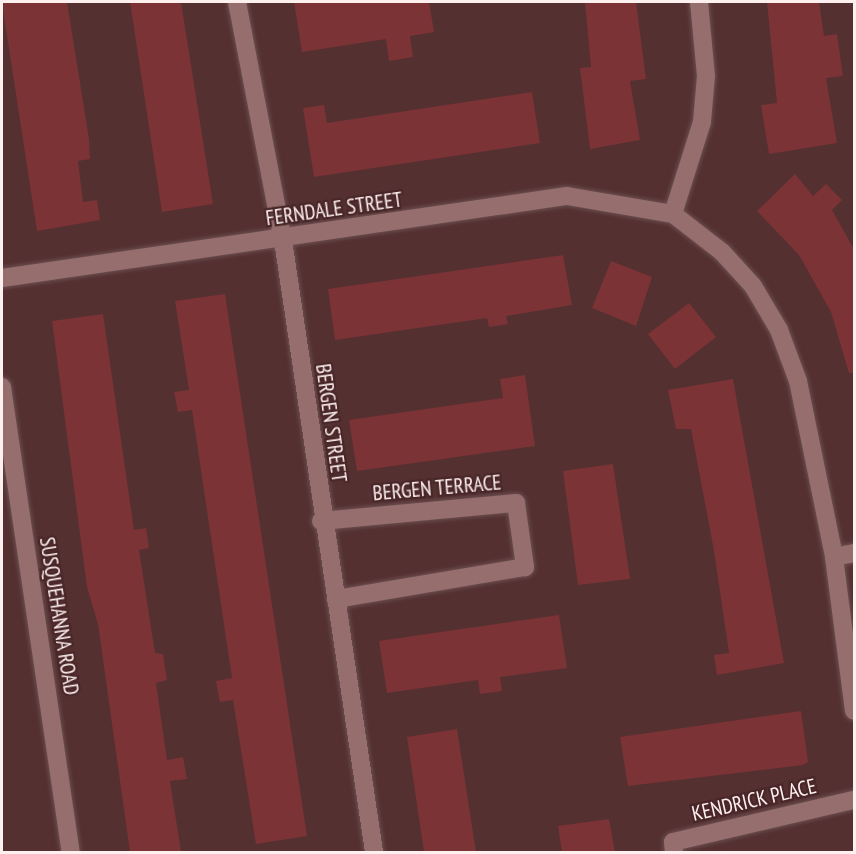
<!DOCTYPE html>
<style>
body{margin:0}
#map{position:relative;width:856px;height:854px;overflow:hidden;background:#543031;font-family:"PT Sans Narrow",sans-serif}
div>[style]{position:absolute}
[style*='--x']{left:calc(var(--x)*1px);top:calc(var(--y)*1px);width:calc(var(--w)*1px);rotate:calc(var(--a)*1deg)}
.building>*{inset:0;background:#7b3336}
.roads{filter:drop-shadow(0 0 2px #6c4f50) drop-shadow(0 0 2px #6c4f50)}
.minor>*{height:18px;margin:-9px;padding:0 9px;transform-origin:9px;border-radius:9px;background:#966e6d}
span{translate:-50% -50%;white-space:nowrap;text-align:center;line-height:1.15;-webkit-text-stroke:4.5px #492627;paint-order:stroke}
.street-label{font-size:21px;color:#fff0f0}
.frame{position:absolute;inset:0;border:3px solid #fff0f0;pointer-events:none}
</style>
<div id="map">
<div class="building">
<div style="clip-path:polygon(67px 2px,89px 139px,90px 159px,78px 161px,83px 202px,97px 200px,100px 220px,37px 231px,2px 3px)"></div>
<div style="clip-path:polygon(130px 2px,181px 2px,213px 204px,162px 212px)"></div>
<div style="clip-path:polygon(294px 2px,429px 2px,434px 32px,410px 36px,413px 57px,389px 61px,386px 39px,302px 52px)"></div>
<div style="clip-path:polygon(585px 2px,636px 2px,646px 79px,630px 81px,640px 140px,590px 149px,580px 68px,591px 67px)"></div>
<div style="clip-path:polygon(767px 2px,819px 2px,824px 36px,837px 34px,843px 76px,826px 78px,837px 143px,769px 154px,761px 105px,777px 103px)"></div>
<div style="clip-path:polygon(532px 92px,540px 143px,314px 177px,303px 108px,324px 105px,327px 123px)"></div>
<div style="clip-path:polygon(795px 174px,813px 196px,826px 184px,842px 200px,832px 210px,855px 251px,855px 372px,849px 373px,831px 312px,799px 255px,757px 211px)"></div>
<div style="clip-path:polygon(563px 255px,572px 305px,506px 316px,508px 324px,489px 327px,487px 318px,335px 340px,328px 289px)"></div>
<div style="clip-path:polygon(611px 261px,652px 277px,636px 326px,592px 308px)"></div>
<div style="clip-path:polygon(225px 294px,307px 836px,256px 844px,233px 700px,220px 702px,216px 681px,232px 678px,192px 410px,178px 412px,174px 392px,189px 390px,175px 301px)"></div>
<div style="clip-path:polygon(689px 303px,716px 337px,675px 369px,648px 334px)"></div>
<div style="clip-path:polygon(103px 314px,134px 530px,146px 528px,149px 548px,139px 550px,155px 653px,163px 654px,167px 680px,156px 683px,167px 760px,183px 757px,187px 779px,170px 781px,181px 852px,130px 852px,98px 624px,87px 587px,52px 321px)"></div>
<div style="clip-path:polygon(525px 375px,535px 446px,357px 471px,349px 420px,503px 398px,500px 379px)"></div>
<div style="clip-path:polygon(733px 379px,784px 663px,717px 675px,714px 655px,729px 653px,714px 551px,691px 429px,676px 429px,668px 390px)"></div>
<div style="clip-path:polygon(613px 464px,630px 579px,578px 585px,563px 471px)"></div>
<div style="clip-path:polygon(559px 615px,567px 668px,500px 677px,502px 691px,480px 694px,478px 680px,387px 693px,379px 641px)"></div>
<div style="clip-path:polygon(801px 711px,808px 762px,803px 765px,628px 786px,620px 737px)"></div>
<div style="clip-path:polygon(457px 729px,476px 852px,424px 852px,407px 737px)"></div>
<div style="clip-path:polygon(609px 819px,615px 852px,562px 852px,558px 826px)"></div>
</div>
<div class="roads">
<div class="minor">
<div style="--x:237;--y:2;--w:242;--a:79.1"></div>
<div style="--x:283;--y:240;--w:619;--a:81.54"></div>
<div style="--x:699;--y:2;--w:74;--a:84.6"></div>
<div style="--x:706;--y:76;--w:46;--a:95"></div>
<div style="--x:702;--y:122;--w:96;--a:107.5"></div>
<div style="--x:673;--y:214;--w:62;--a:37.8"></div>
<div style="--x:722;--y:252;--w:46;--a:47.6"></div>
<div style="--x:753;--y:286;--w:51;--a:59.4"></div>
<div style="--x:779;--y:330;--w:54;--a:69.6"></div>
<div style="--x:798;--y:381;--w:180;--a:78.4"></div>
<div style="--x:834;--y:557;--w:155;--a:82.6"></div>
<div style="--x:2;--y:278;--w:571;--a:-8.26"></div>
<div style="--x:567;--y:196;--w:108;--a:9.6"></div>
<div style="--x:2;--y:387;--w:470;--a:81.6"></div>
<div style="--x:321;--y:521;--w:196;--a:-5.3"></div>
<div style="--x:516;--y:503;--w:65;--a:82"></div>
<div style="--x:525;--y:567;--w:192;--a:170.4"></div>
<div style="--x:834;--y:557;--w:20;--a:-11"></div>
<div style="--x:674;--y:852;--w:10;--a:-96"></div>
<div style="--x:673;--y:842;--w:186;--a:-13.1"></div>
</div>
</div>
<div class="street-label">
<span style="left:334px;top:209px;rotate:-8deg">FERNDALE STREET</span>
<span style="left:331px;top:423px;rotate:82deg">BERGEN STREET</span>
<span style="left:437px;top:488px;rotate:-5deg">BERGEN TERRACE</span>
<span style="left:59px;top:616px;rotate:81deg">SUSQUEHANNA ROAD</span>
<span style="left:754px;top:800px;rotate:-13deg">KENDRICK PLACE</span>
</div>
<div class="frame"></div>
</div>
